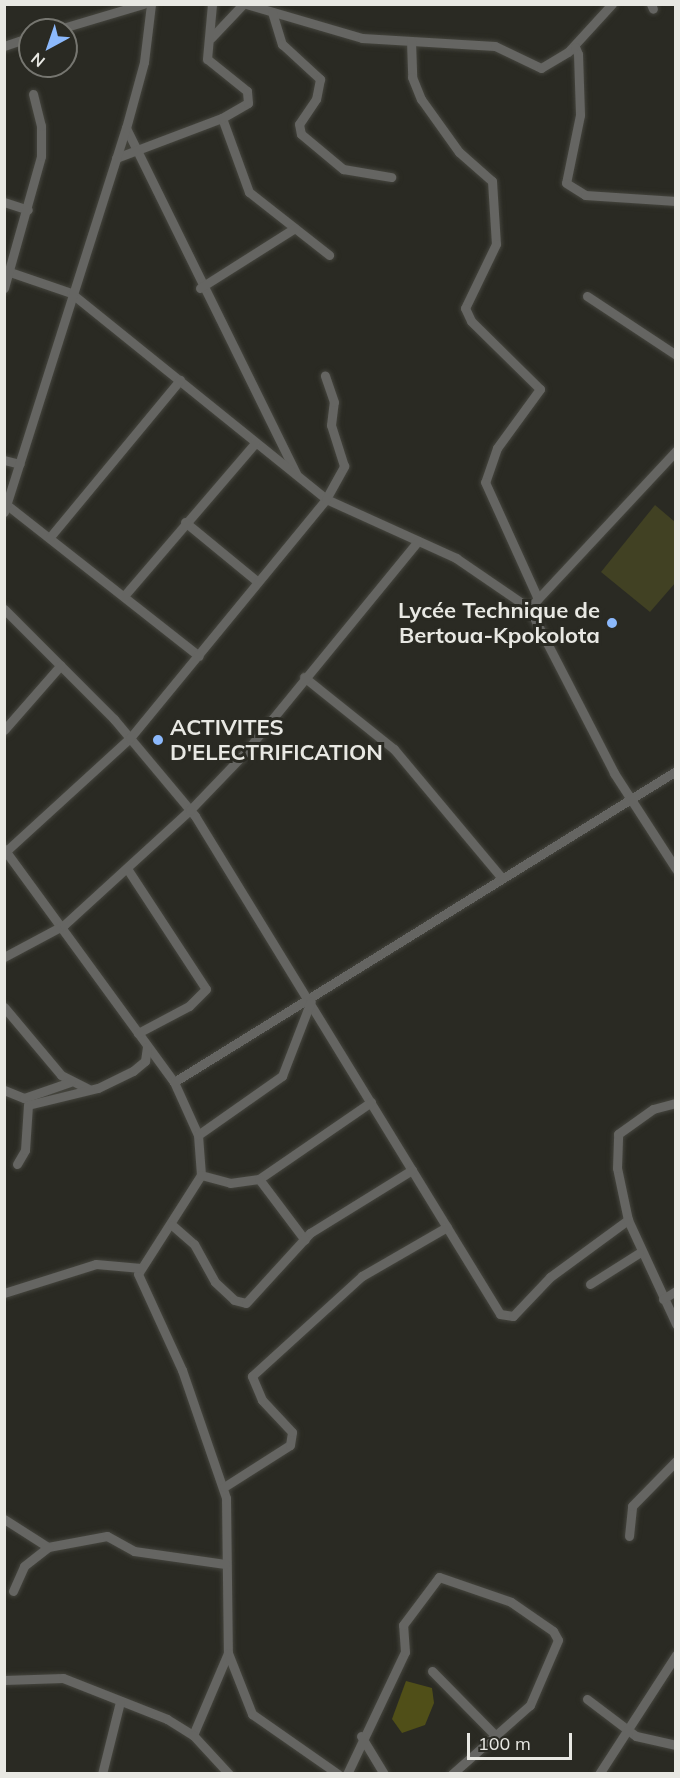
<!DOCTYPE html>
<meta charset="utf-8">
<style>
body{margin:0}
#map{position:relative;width:680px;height:1778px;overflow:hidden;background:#2a2a23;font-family:Mulish,sans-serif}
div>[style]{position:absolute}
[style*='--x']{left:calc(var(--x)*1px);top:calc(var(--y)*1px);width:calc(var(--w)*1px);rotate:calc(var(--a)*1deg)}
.green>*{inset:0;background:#414123}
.water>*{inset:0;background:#504f18}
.roads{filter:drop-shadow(0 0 2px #45453e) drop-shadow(0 0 2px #45453e)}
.minor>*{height:9px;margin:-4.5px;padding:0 4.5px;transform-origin:4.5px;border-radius:4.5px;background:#656562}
.dots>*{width:16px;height:16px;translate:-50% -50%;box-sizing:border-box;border:3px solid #2a2a23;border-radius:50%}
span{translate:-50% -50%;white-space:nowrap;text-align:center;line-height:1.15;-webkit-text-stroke:6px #2a2a23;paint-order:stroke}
.poi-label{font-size:22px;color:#e8e8e3;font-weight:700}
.right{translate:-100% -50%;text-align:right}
.left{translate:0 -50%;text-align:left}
.frame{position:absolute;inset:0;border:6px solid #e8e8e3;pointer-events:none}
.north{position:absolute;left:18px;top:18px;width:60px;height:60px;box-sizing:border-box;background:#2a2a23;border:2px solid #767670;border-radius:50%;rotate:220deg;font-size:16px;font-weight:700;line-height:24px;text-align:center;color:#e8e8e3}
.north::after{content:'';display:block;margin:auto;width:21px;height:27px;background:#8cb9fc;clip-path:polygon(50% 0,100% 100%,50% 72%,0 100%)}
.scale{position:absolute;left:467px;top:1733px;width:105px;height:27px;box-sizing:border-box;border:3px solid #e8e8e3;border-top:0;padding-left:8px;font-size:18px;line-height:21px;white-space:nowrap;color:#e8e8e3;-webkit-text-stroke:4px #2a2a23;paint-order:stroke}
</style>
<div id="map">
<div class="green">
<div style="clip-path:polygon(655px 505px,675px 522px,676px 582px,650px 612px,601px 572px)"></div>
</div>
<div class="water">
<div style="clip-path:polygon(406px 1681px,432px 1688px,434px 1703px,425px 1725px,402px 1733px,392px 1719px)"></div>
</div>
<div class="roads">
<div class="minor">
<div style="--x:246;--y:4;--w:121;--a:16.3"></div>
<div style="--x:362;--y:38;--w:133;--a:3.4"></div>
<div style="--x:495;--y:46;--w:51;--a:25.6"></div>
<div style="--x:541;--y:68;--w:31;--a:-31"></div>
<div style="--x:568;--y:52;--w:65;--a:-47.5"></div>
<div style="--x:651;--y:4;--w:5;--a:68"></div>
<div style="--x:272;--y:12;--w:34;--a:73"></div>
<div style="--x:282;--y:44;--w:52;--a:42.6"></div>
<div style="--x:320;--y:79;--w:20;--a:101"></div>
<div style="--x:316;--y:99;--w:30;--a:124"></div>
<div style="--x:299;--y:124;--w:10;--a:79"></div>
<div style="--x:301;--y:134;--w:55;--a:39.8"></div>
<div style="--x:343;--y:169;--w:49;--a:9.5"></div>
<div style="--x:56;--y:30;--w:91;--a:-16.6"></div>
<div style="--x:211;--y:38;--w:47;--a:-46.7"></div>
<div style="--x:411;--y:41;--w:36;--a:88"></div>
<div style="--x:412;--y:77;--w:24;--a:68"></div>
<div style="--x:421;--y:99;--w:65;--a:54.4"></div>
<div style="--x:459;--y:152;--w:44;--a:41.3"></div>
<div style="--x:492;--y:181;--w:63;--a:86.4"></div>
<div style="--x:496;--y:244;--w:71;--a:115.8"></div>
<div style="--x:465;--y:308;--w:14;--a:65"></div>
<div style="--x:471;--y:321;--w:97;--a:44.6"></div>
<div style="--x:540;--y:389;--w:73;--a:126.1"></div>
<div style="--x:497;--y:448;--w:36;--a:109"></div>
<div style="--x:485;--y:482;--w:128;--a:65.6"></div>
<div style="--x:4;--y:46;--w:28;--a:-19"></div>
<div style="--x:570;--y:50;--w:6;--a:-31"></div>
<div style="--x:575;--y:47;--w:8;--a:67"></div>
<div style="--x:578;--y:54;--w:61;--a:88.1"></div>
<div style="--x:580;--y:115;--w:69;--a:101.6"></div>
<div style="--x:566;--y:183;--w:22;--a:32"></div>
<div style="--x:585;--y:195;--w:91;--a:3.8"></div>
<div style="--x:222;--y:118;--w:79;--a:70"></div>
<div style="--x:249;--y:192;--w:102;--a:38.2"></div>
<div style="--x:126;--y:128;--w:386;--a:63.8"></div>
<div style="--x:116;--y:158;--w:113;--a:-20.7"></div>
<div style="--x:222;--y:118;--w:30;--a:-30"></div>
<div style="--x:248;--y:103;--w:12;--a:-95"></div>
<div style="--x:247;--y:91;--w:51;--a:-141.3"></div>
<div style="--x:207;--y:59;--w:55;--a:-84.8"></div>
<div style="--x:4;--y:202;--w:25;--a:18"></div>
<div style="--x:4;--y:270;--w:71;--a:18.9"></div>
<div style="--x:71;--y:293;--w:328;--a:38.9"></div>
<div style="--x:326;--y:499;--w:143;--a:24.4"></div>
<div style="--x:456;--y:558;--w:88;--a:34.4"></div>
<div style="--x:529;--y:608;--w:186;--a:62.7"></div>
<div style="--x:614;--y:773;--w:114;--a:57.1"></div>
<div style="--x:4;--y:288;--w:137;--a:-74.3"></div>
<div style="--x:41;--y:156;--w:30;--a:-90"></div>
<div style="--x:41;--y:126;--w:33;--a:-104"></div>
<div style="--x:200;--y:288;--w:112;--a:-32.3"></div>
<div style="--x:587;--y:296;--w:107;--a:33.5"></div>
<div style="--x:4;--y:460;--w:16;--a:14"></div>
<div style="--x:7;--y:505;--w:244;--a:38.2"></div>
<div style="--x:4;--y:512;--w:403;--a:-72.4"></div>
<div style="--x:126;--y:128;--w:68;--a:-74.7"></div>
<div style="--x:144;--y:62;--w:58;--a:-83.1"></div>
<div style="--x:185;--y:522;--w:94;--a:39.4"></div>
<div style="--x:50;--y:537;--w:204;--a:-50.4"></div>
<div style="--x:124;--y:596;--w:201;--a:-49.4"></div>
<div style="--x:535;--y:602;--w:207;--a:-47"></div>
<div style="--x:4;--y:609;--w:156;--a:45"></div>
<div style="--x:114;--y:719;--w:126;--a:50.1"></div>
<div style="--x:195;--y:816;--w:584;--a:58.51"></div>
<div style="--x:500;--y:1314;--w:13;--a:9"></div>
<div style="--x:513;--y:1316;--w:54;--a:-46.5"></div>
<div style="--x:550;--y:1277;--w:97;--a:-36.2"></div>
<div style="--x:628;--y:1220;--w:115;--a:65.2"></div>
<div style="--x:304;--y:677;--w:115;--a:38.7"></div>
<div style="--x:394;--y:749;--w:168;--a:50.1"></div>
<div style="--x:4;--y:730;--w:86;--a:-48.8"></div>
<div style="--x:4;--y:849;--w:288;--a:53.9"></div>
<div style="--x:174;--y:1082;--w:58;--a:65.6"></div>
<div style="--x:198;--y:1135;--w:40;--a:85.7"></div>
<div style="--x:201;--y:1175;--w:117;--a:122.5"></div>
<div style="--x:138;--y:1274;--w:106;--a:65.4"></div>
<div style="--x:182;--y:1370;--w:135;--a:71"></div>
<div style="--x:226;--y:1498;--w:155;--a:89.3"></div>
<div style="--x:228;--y:1653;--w:89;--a:113.1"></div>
<div style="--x:4;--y:853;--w:171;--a:-42.4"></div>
<div style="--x:130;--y:738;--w:309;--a:-50.6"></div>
<div style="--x:326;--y:499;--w:38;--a:-61"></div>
<div style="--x:344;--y:466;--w:43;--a:-107.6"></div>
<div style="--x:331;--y:425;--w:23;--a:-83"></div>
<div style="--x:334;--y:402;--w:28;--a:-109"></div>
<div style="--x:128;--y:870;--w:142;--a:56.8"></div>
<div style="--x:206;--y:989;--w:24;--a:135"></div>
<div style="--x:189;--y:1006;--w:58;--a:152.1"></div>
<div style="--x:4;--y:957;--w:68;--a:-28.1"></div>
<div style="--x:64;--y:925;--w:171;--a:-42.4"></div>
<div style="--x:190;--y:810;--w:75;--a:-46.1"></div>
<div style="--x:242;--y:756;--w:278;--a:-50.7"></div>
<div style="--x:4;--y:1007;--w:89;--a:50"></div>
<div style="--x:61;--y:1075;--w:30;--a:27"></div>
<div style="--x:174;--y:1082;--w:591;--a:-31.78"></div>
<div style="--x:4;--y:1090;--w:22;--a:22"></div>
<div style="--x:24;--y:1098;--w:49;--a:-19.2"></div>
<div style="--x:198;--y:1135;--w:103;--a:-35.1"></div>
<div style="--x:282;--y:1076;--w:80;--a:-68.9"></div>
<div style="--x:17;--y:1164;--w:16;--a:-60"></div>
<div style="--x:25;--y:1150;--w:45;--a:-86.2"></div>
<div style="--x:28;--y:1105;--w:72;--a:-13.7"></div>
<div style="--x:98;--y:1088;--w:39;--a:-26"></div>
<div style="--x:133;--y:1071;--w:16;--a:-40"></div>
<div style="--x:145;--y:1061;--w:14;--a:-82"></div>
<div style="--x:201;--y:1175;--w:30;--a:15"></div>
<div style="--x:230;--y:1183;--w:29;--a:-8"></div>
<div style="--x:259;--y:1179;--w:136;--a:-34.5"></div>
<div style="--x:259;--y:1179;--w:76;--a:53"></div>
<div style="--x:628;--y:1220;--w:53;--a:-101.9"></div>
<div style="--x:617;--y:1168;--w:34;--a:-88"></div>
<div style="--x:618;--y:1134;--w:43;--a:-35.5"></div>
<div style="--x:653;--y:1109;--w:24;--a:-15"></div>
<div style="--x:172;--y:1225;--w:29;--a:41"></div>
<div style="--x:194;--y:1244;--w:43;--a:61.1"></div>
<div style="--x:215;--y:1282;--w:26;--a:43"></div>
<div style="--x:234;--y:1300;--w:12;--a:14"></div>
<div style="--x:246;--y:1303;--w:95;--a:-47.6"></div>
<div style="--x:310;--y:1233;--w:120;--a:-31.7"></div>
<div style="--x:590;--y:1284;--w:58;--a:-32.3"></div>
<div style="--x:4;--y:1293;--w:96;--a:-17.5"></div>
<div style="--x:96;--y:1264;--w:45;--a:5.1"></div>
<div style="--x:663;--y:1299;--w:15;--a:-32"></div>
<div style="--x:224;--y:1487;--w:78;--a:-32.5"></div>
<div style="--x:290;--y:1445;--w:13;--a:-81"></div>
<div style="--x:292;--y:1432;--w:44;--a:-133.2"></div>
<div style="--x:262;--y:1400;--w:26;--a:-113"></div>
<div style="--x:252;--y:1376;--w:149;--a:-42.3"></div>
<div style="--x:362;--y:1276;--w:98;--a:-30"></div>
<div style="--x:4;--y:1519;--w:52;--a:32.5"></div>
<div style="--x:48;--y:1547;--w:60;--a:-10.6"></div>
<div style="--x:107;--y:1536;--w:31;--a:29"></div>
<div style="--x:134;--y:1551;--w:92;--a:8.1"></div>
<div style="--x:629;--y:1536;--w:30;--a:-84"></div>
<div style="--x:632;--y:1506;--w:63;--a:-45.6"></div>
<div style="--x:13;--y:1591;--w:27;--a:-66"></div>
<div style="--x:24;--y:1566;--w:31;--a:-38"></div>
<div style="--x:228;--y:1653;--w:66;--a:68.5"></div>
<div style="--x:252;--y:1714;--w:105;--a:34.9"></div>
<div style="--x:432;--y:1671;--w:88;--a:45.5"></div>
<div style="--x:4;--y:1680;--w:59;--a:-1.9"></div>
<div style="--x:63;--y:1678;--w:112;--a:21.5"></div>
<div style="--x:167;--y:1719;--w:31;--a:32"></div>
<div style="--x:193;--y:1735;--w:53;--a:47.3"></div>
<div style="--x:587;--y:1699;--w:61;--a:37.1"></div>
<div style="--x:636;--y:1736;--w:41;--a:12.7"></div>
<div style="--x:361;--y:1736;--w:44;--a:58.8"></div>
<div style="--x:102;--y:1774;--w:74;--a:-76"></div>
<div style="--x:347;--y:1774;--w:135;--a:-64.6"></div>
<div style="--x:405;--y:1652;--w:27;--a:-94"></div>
<div style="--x:403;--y:1625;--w:60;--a:-53.1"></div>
<div style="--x:439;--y:1577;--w:76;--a:19.1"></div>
<div style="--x:511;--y:1602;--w:51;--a:34.6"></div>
<div style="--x:553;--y:1631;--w:10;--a:61"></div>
<div style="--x:558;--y:1640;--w:71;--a:113.3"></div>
<div style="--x:530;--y:1705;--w:104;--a:138.5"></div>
<div style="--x:599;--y:1774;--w:142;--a:-57.1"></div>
</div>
</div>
<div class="dots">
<div style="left:612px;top:623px;background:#8cb9fc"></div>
<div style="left:158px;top:740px;background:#8cb9fc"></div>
</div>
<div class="poi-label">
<span class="right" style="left:600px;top:623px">Lycée Technique de<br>Bertoua-Kpokolota</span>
<span class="left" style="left:170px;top:740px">ACTIVITES<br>D'ELECTRIFICATION</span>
</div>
<div class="frame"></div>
<div class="north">N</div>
<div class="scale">100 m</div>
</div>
